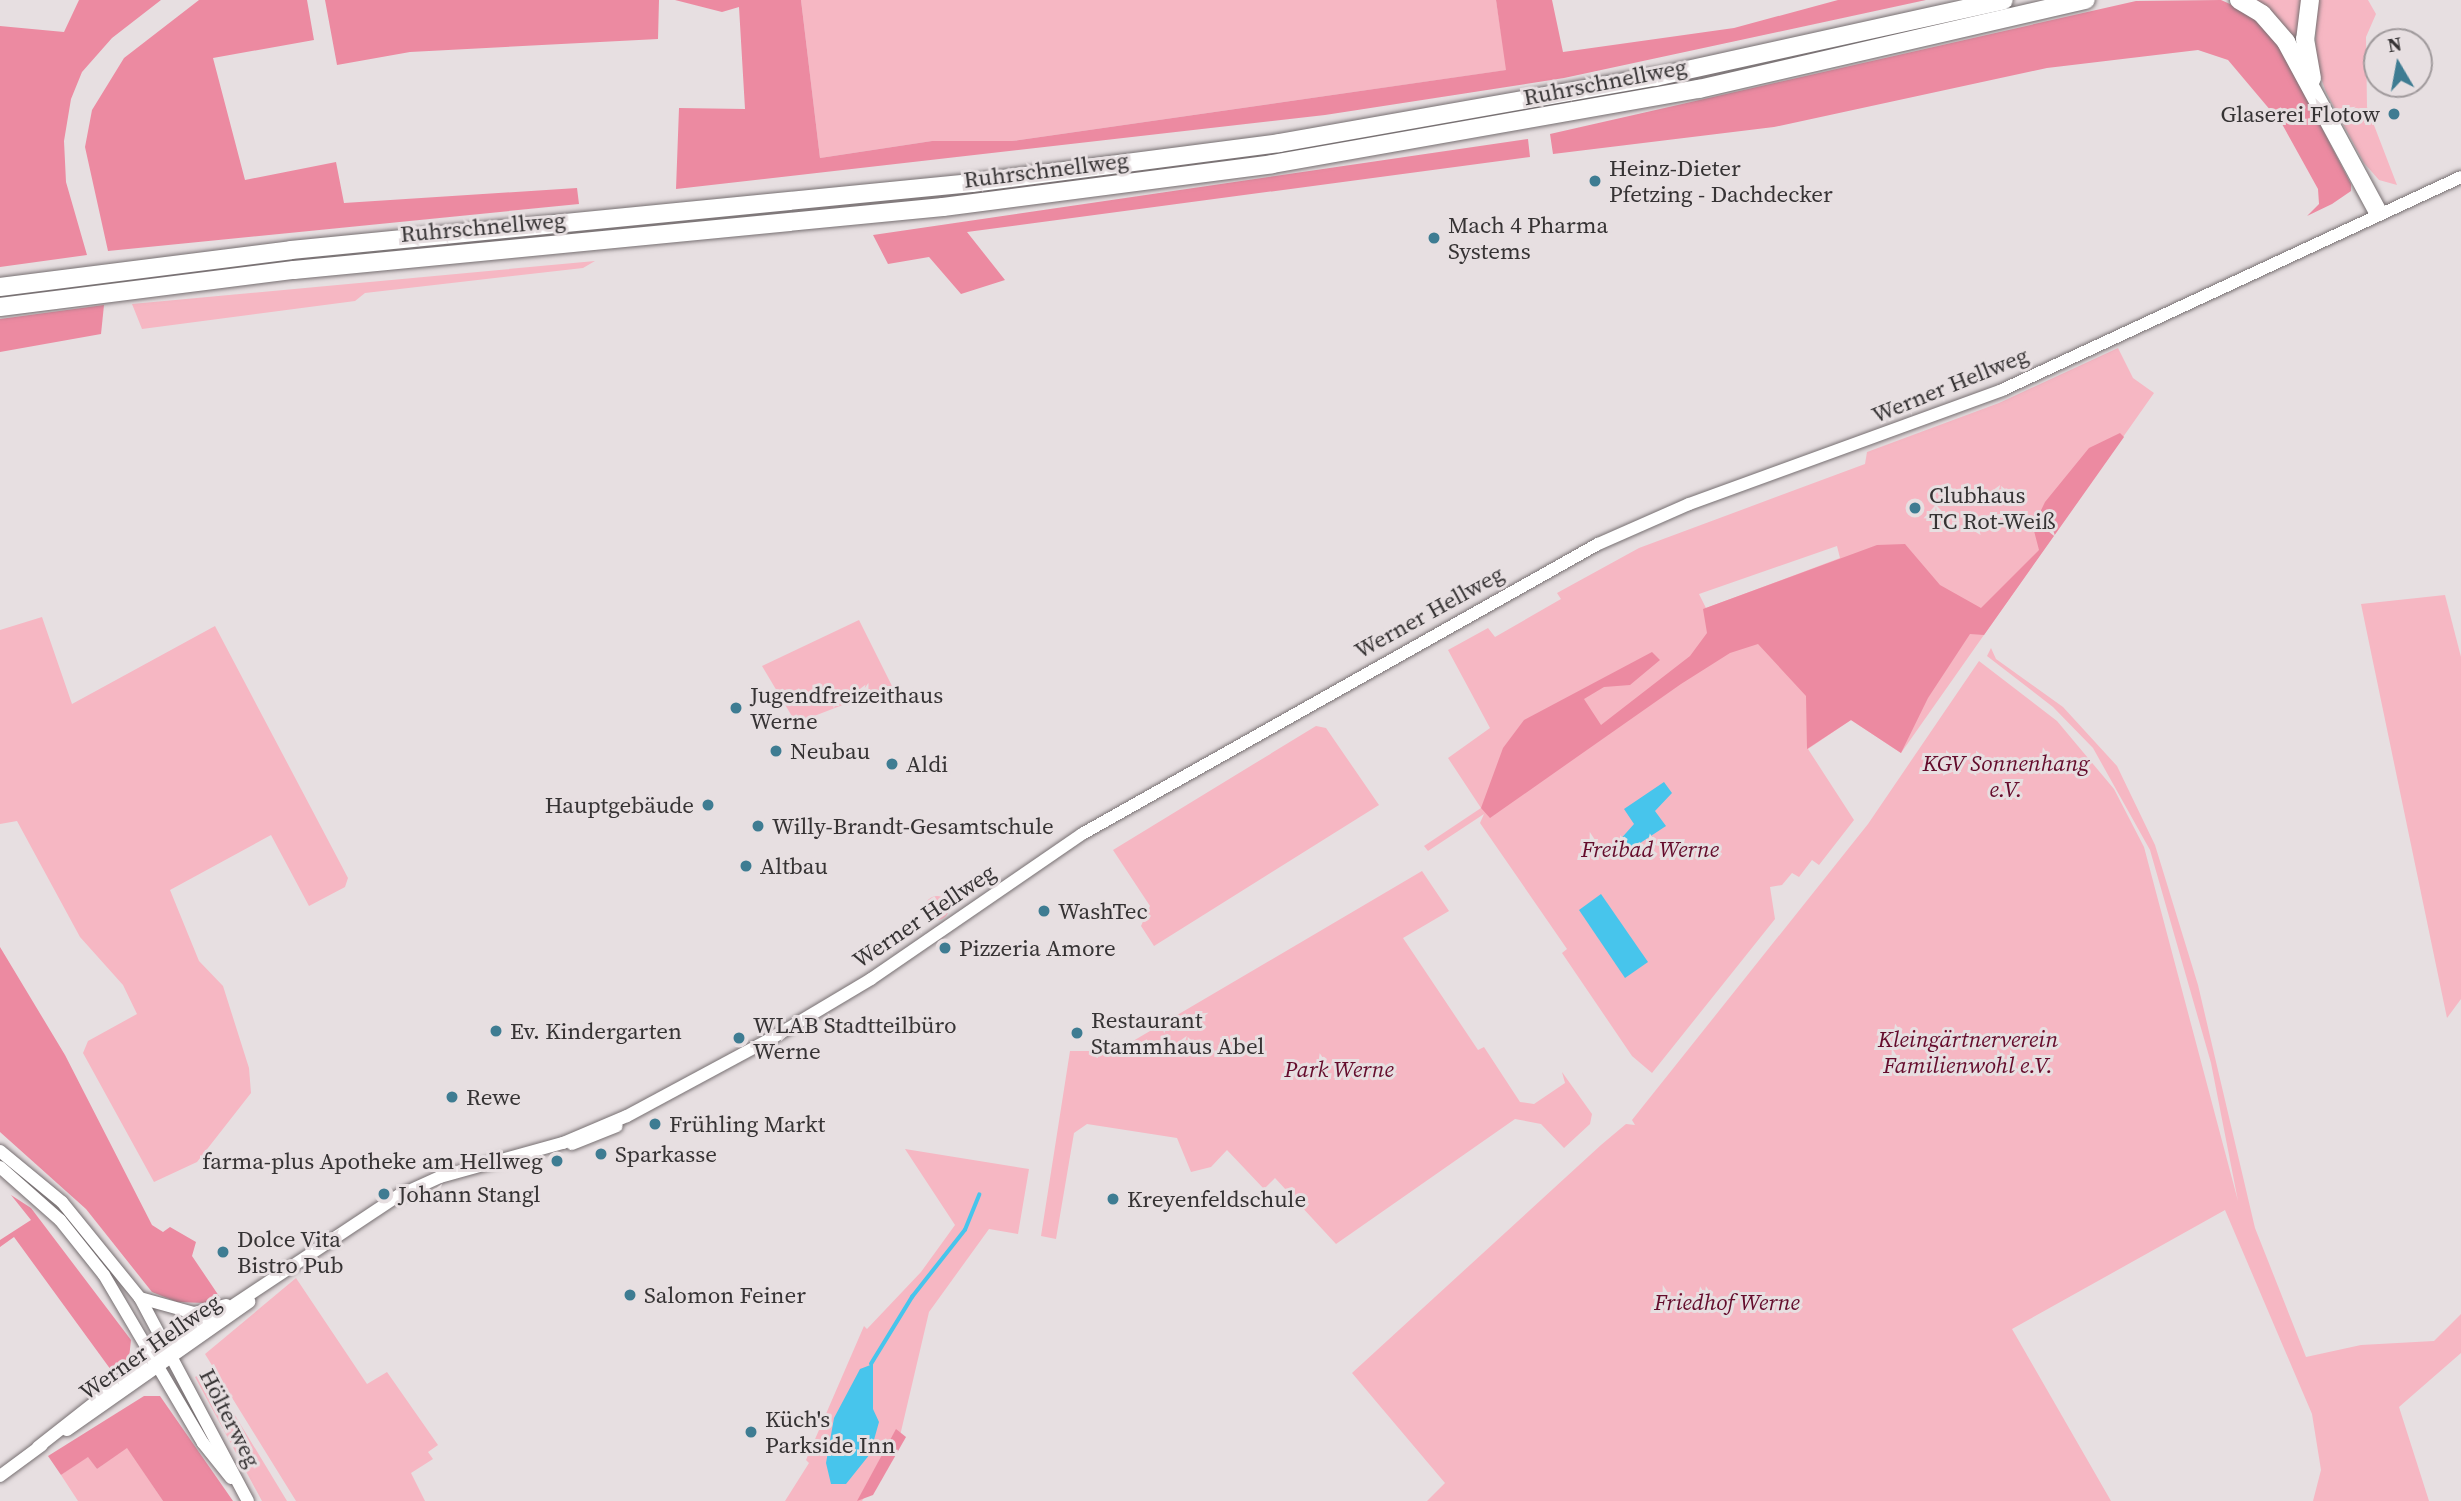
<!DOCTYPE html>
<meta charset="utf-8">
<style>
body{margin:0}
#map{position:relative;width:2461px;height:1501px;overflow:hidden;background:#e7dfe1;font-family:"Source Serif 4",serif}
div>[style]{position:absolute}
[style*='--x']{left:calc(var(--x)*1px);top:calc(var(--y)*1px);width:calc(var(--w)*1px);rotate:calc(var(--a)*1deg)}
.green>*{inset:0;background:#f6b7c3}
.round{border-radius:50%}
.forest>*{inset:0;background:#ec8aa1}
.water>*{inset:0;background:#47c5ec}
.stream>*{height:3.5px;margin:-1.75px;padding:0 1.75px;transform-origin:1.75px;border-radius:1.75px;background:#47c5ec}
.roads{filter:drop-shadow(0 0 2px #766f71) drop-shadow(0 0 2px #766f71)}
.secondary>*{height:12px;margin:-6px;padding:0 6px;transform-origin:6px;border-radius:6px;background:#fff}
.motorway>*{height:18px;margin:-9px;padding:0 9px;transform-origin:9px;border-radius:9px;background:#fff}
.dots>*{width:19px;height:19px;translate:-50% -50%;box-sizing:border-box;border:4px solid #e7dfe1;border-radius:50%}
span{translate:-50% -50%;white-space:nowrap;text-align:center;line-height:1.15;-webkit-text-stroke:6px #e7dfe1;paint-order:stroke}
.street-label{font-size:23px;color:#363334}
.poi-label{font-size:23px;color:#363334}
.right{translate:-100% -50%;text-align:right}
.left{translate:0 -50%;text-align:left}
.park-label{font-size:23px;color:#640c2c;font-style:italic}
.north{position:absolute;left:2363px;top:28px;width:70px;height:70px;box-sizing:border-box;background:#e7dfe1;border:2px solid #a09a9c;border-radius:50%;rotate:350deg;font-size:19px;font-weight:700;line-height:28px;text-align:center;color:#363334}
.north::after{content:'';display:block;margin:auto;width:24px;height:32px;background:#3e7c92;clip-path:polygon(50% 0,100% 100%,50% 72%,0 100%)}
</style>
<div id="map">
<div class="green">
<div style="clip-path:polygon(801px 0,1496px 0,1507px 70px,1012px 141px,932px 141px,820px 158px)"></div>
<div style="clip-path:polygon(2252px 0,2303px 0,2301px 52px)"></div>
<div style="clip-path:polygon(2317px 0,2368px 0,2376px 14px,2366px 37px,2367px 107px,2397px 185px,2379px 180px,2364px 163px,2326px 92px,2315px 61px)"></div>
<div style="clip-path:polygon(595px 261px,583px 268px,365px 293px,355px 301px,142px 329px,132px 304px)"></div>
<div style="clip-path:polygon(evenodd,2118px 348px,2133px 378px,2154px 393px,1901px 753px,1851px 720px,1808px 749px,1854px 820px,1819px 865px,1812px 860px,1799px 877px,1792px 873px,1782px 885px,1770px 887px,1775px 919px,1652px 1073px,1632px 1056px,1562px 953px,1567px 949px,1480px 823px,1484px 814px,1428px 851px,1424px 846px,1481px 808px,1448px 758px,1490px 728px,1448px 650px,1488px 628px,1495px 637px,1561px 599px,1557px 593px,1639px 548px,1865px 464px,1867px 452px,1999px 403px,2118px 348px,1837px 546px,1840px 558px,1706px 608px,1699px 594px,1837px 546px)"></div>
<div style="clip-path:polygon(2445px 595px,2461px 657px,2461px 999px,2447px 1018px,2361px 604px)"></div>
<div style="clip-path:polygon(42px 617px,72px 704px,215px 626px,348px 878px,345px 887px,309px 906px,271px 835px,170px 890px,199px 961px,223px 986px,249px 1068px,251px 1093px,197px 1162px,154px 1182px,83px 1053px,88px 1041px,137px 1014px,123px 985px,80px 937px,17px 821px,0 824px,0 630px)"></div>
<div style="clip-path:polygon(859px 620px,892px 686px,796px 723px,762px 666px)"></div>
<div style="clip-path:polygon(1991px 648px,1996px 659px,2063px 707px,2117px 766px,2155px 845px,2198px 985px,2255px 1228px,2306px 1357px,2361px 1345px,2434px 1341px,2461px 1314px,2461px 1353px,2399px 1407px,2429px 1501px,2313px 1501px,2321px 1470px,2312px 1414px,2225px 1210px,2012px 1329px,2111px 1501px,1427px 1501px,1445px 1483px,1352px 1373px,1601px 1145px,1626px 1124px,1635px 1125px,1632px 1120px,1868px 824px,1979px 661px,2057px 721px,2114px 789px,2144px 847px,2238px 1201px,2211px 1063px,2150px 850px,2093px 748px,2053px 707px,1987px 656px)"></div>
<div style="clip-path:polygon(1316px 726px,1326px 728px,1379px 805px,1154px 946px,1141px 926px,1150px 906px,1113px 850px)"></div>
<div style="clip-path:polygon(1422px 871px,1449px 911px,1403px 938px,1478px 1050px,1484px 1047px,1520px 1102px,1534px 1104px,1565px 1083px,1562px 1072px,1592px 1114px,1590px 1124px,1564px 1148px,1541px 1124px,1515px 1119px,1336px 1244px,1275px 1178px,1264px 1189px,1227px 1150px,1211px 1167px,1191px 1172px,1177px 1138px,1087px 1124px,1074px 1133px,1056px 1239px,1041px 1236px,1070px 1051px,1116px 1051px)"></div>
<div class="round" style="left:925px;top:896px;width:24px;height:24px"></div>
<div style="clip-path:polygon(905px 1149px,1029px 1169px,1018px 1234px,989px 1229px,929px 1312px,899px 1440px,862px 1501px,785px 1501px,809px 1463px,806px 1460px,864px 1326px,867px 1329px,921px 1272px,955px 1225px)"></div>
<div style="clip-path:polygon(296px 1278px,367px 1384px,387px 1372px,438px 1445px,428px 1452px,433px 1459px,411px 1473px,425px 1501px,296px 1501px,205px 1354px)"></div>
<div style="clip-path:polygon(208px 1370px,213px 1379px,287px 1501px,262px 1501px,195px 1377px)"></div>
<div style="clip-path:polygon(127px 1447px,163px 1501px,78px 1501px,61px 1475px,88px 1456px,97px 1469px)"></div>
</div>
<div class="forest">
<div style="clip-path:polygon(79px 0,161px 0,112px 38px,82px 72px,71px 99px,64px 141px,66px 182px,87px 255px,0 267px,0 26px,64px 32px)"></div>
<div style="clip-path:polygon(199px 0,307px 0,314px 40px,213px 58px,245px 180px,336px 162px,344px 203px,577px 188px,579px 204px,108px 251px,85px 147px,92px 110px,124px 58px)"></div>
<div style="clip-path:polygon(325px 0,659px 0,658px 39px,410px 52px,337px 65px)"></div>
<div style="clip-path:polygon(675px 0,801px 0,820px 158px,932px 141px,1012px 141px,1506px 70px,1496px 0,1552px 0,1563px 52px,1734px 28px,1838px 0,1926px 0,1564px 78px,1325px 115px,676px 189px,679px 108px,745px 109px,739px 7px,722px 12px)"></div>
<div style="clip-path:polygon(2221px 0,2250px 13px,2273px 34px,2351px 184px,2351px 191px,2332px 204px,2307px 216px,2319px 204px,2318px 189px,2282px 124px,2228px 60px,2198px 50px,2047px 68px,1774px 127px,1553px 154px,1550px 134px,2136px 1px)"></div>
<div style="clip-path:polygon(1528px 139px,1530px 157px,967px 232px,1005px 280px,961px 294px,929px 257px,888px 264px,873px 235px)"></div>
<div style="clip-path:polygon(104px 305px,101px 334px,0 352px,0 319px)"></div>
<div style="clip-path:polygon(2120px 433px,2124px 437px,1984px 635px,1970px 634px,1928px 698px,1901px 753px,1851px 720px,1807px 749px,1806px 696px,1758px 644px,1730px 653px,1681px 684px,1490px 818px,1481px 808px,1503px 748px,1524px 720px,1652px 652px,1660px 660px,1630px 685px,1604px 687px,1584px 699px,1601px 725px,1690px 656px,1707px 633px,1703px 609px,1877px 545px,1905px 544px,1940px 585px,1981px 608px,2039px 550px,2033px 527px,2045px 502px,2089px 448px)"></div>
<div style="clip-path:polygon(0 947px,65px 1055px,152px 1225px,163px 1232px,170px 1227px,196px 1242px,192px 1256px,219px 1296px,204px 1303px,177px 1302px,152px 1292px,86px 1209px,0 1132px)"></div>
<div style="clip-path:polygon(11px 1195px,31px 1208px,131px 1340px,129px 1358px,111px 1370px,14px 1237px,0 1247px,0 1240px,31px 1220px)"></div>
<div style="clip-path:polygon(144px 1396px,160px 1396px,233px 1501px,163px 1501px,127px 1448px,97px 1469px,88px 1457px,61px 1475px,48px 1456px)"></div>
<div style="clip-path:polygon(896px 1429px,906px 1437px,873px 1495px,857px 1501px)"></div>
</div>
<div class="water">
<div style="clip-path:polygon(1664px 782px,1672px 793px,1655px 811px,1666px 826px,1625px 853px,1618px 842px,1634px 824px,1624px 809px)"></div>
<div style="clip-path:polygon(1601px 894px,1648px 962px,1625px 978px,1579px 910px)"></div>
<div style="clip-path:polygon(873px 1364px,873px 1409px,879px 1422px,870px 1454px,846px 1484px,831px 1484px,826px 1463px,834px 1418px,860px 1369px)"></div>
</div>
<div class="stream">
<div style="--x:871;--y:1364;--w:79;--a:-58.5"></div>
<div style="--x:912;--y:1297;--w:85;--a:-51.7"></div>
<div style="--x:965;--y:1230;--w:38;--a:-68"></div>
</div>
<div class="roads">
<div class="secondary">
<div style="--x:572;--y:1144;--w:48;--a:-21.8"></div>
<div style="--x:0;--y:1151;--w:80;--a:39.4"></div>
<div style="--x:62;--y:1202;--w:124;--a:50.9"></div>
<div style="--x:140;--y:1298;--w:230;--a:62"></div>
<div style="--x:0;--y:1167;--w:80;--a:41.5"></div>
<div style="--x:60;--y:1220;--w:70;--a:51.3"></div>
<div style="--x:104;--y:1275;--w:195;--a:59.5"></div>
<div style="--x:203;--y:1443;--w:45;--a:51.3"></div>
<div style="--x:140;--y:1298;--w:56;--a:15.5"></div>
<div style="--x:194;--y:1313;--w:33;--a:-14"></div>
<div style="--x:67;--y:1430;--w:223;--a:-35.1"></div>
<div style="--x:38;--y:1447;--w:125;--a:-38.2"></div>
<div style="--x:136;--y:1370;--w:315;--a:-33.6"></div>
<div style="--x:398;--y:1196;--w:46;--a:-24.3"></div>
<div style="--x:440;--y:1177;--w:128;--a:-15.5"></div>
<div style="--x:563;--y:1143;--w:69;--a:-22.9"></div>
<div style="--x:627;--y:1116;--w:165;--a:-28.3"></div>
<div style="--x:772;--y:1038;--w:115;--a:-30.8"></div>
<div style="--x:871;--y:979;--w:256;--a:-34.5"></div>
<div style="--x:1082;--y:834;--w:592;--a:-29.34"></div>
<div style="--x:1598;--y:544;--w:99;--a:-23.7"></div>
<div style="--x:1689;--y:504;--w:333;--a:-20"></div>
<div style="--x:2002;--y:390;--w:506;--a:-24.89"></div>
<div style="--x:0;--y:1476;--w:52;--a:-36.4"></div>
</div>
<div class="motorway">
<div style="--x:2239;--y:0;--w:27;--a:31"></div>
<div style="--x:2262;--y:14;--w:37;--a:49"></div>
<div style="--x:2286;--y:42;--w:193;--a:61.6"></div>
<div style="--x:2310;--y:0;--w:39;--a:97"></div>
<div style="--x:2305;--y:39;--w:40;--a:80"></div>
<div style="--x:0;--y:287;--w:293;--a:-7.2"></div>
<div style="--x:291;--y:250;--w:684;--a:-5.62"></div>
<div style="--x:972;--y:183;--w:310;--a:-7.4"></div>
<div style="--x:1279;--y:143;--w:382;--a:-10"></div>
<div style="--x:1655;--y:77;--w:357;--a:-12.4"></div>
<div style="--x:0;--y:307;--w:296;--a:-7.2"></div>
<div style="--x:294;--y:270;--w:652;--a:-5.54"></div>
<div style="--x:943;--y:207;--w:332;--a:-7.4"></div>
<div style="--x:1272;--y:164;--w:434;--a:-10"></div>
<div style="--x:1699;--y:89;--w:397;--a:-13"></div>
</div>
</div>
<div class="dots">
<div style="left:2394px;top:114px;background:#3e7c92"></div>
<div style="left:1595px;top:181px;background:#3e7c92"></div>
<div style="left:1434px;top:238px;background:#3e7c92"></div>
<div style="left:1915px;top:508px;background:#3e7c92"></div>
<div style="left:736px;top:708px;background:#3e7c92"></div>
<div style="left:776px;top:751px;background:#3e7c92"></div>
<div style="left:892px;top:764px;background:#3e7c92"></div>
<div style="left:708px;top:805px;background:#3e7c92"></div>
<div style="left:758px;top:826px;background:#3e7c92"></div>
<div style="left:746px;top:866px;background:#3e7c92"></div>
<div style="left:1044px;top:911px;background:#3e7c92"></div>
<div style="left:945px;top:948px;background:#3e7c92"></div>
<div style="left:496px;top:1031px;background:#3e7c92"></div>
<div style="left:1077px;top:1033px;background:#3e7c92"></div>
<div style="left:739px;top:1038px;background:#3e7c92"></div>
<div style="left:452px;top:1097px;background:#3e7c92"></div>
<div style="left:655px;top:1124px;background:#3e7c92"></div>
<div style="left:601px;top:1154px;background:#3e7c92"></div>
<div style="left:557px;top:1161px;background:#3e7c92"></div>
<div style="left:384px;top:1194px;background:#3e7c92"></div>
<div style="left:1113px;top:1199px;background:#3e7c92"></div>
<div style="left:223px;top:1252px;background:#3e7c92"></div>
<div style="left:630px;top:1295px;background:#3e7c92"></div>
<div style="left:751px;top:1432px;background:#3e7c92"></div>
</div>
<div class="street-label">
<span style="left:1605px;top:82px;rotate:-11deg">Ruhrschnellweg</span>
<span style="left:1046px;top:170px;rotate:-7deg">Ruhrschnellweg</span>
<span style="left:483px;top:227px;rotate:-5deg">Ruhrschnellweg</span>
<span style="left:1950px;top:385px;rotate:-22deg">Werner Hellweg</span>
<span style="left:1429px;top:612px;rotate:-29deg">Werner Hellweg</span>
<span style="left:924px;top:916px;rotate:-34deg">Werner Hellweg</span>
<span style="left:150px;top:1347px;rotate:-35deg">Werner Hellweg</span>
<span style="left:230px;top:1418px;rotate:63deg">Hölterweg</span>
</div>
<div class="poi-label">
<span class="right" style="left:2380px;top:114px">Glaserei Flotow</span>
<span class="left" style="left:1609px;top:181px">Heinz-Dieter<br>Pfetzing - Dachdecker</span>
<span class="left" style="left:1448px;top:238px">Mach 4 Pharma<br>Systems</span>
<span class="left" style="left:1929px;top:508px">Clubhaus<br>TC Rot-Weiß</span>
<span class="left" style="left:750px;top:708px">Jugendfreizeithaus<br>Werne</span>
<span class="left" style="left:790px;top:751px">Neubau</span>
<span class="left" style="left:906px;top:764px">Aldi</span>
<span class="right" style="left:694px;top:805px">Hauptgebäude</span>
<span class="left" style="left:772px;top:826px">Willy-Brandt-Gesamtschule</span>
<span class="left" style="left:760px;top:866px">Altbau</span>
<span class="left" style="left:1058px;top:911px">WashTec</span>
<span class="left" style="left:959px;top:948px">Pizzeria Amore</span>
<span class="left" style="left:1091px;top:1033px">Restaurant<br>Stammhaus Abel</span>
<span class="left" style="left:753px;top:1038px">WLAB Stadtteilbüro<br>Werne</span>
<span class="left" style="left:510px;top:1031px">Ev. Kindergarten</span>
<span class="left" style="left:466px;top:1097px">Rewe</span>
<span class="left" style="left:669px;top:1124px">Frühling Markt</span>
<span class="left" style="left:615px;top:1154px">Sparkasse</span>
<span class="right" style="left:543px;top:1161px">farma-plus Apotheke am Hellweg</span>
<span class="left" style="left:398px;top:1194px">Johann Stangl</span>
<span class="left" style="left:1127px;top:1199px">Kreyenfeldschule</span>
<span class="left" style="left:237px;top:1252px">Dolce Vita<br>Bistro Pub</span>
<span class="left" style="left:644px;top:1295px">Salomon Feiner</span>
<span class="left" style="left:765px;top:1432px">Küch's<br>Parkside Inn</span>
</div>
<div class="park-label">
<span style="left:2006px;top:776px">KGV Sonnenhang<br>e.V.</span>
<span style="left:1650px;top:849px">Freibad Werne</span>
<span style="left:1968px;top:1052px">Kleingärtnerverein<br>Familienwohl e.V.</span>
<span style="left:1339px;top:1069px">Park Werne</span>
<span style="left:1727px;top:1302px">Friedhof Werne</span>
</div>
<div class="north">N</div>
</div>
